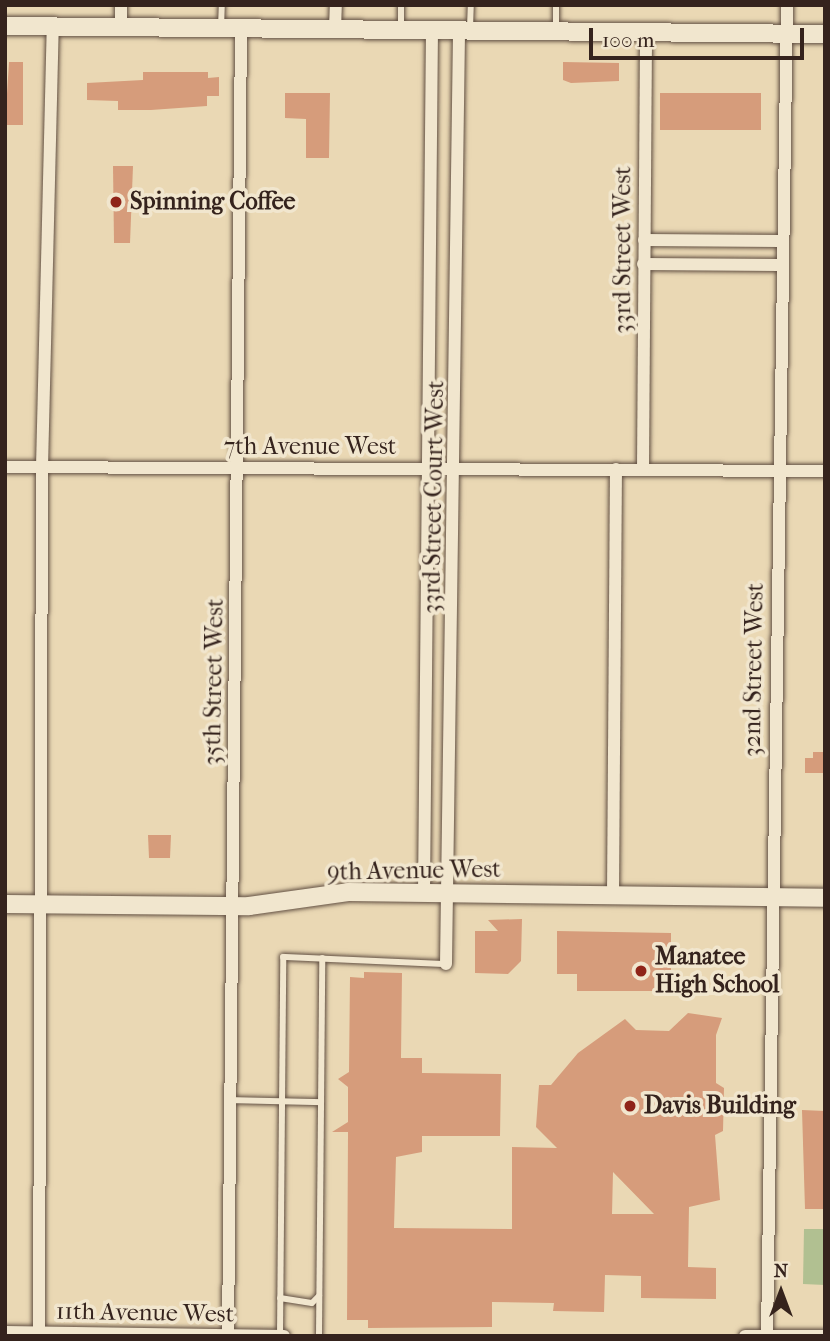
<!DOCTYPE html>
<style>
body{margin:0}
#map{position:relative;width:830px;height:1341px;overflow:hidden;background:#ead8b4;font-family:"IM FELL French Canon",serif}
div>[style]{position:absolute}
[style*='--x']{left:calc(var(--x)*1px);top:calc(var(--y)*1px);width:calc(var(--w)*1px);rotate:calc(var(--a)*1deg)}
.green>*{inset:0;background:#b1c091}
.building>*{inset:0;background:#d69c7b}
.roads{filter:drop-shadow(0 0 2px #625043) drop-shadow(0 0 2px #625043)}
.lane>*{height:6px;margin:-3px;padding:0 3px;transform-origin:3px;border-radius:3px;background:#f1e6ce}
.street>*{height:12px;margin:-6px;padding:0 6px;transform-origin:6px;border-radius:6px;background:#f1e6ce}
.secondary>*{height:18px;margin:-9px;padding:0 9px;transform-origin:9px;border-radius:9px;background:#f1e6ce}
.dots>*{width:19px;height:19px;translate:-50% -50%;box-sizing:border-box;border:4px solid #f1e6ce;border-radius:50%}
span{translate:-50% -50%;white-space:nowrap;text-align:center;line-height:1.15;-webkit-text-stroke:7px #f1e6ce;paint-order:stroke}
.poi-label{font-size:24px;color:#35231d;font-weight:700}
.left{translate:0 -50%;text-align:left}
.street-label{font-size:24px;color:#35231d}
.frame{position:absolute;inset:0;border:7px solid #35231d;pointer-events:none}
.north{position:absolute;left:746px;top:1257px;width:70px;height:70px;-webkit-text-stroke:5px #f1e6ce;paint-order:stroke;rotate:0deg;font-size:19px;font-weight:700;line-height:28px;text-align:center;color:#35231d}
.north::after{content:'';display:block;margin:auto;width:24px;height:32px;background:#35231d;clip-path:polygon(50% 0,100% 100%,50% 72%,0 100%)}
.scale{position:absolute;left:589px;top:28px;width:215px;height:32px;box-sizing:border-box;border:4px solid #35231d;border-top:0;padding-left:9px;font-size:21px;line-height:24px;white-space:nowrap;color:#35231d;-webkit-text-stroke:5px #f1e6ce;paint-order:stroke}
</style>
<div id="map">
<div class="green">
<div style="clip-path:polygon(804px 1229px,825px 1229px,825px 1285px,803px 1284px)"></div>
</div>
<div class="building">
<div style="clip-path:polygon(9px 62px,23px 62px,23px 125px,5px 125px)"></div>
<div style="clip-path:polygon(563px 62px,619px 63px,619px 81px,571px 83px,563px 80px)"></div>
<div style="clip-path:polygon(143px 72px,208px 72px,208px 78px,219px 77px,219px 96px,207px 96px,207px 106px,151px 110px,118px 110px,118px 101px,87px 100px,87px 83px,143px 80px)"></div>
<div style="clip-path:polygon(285px 93px,330px 93px,329px 158px,306px 158px,306px 119px,285px 118px)"></div>
<div style="clip-path:polygon(660px 93px,761px 93px,761px 130px,660px 130px)"></div>
<div style="clip-path:polygon(113px 166px,133px 166px,130px 243px,114px 243px)"></div>
<div style="clip-path:polygon(813px 752px,825px 752px,825px 773px,805px 773px,805px 758px,813px 758px)"></div>
<div style="clip-path:polygon(148px 835px,171px 835px,170px 858px,149px 858px)"></div>
<div style="clip-path:polygon(522px 919px,521px 961px,508px 974px,475px 973px,475px 931px,498px 931px,488px 920px)"></div>
<div style="clip-path:polygon(557px 931px,671px 933px,671px 975px,681px 975px,681px 991px,577px 991px,577px 974px,557px 974px)"></div>
<div style="clip-path:polygon(evenodd,364px 972px,402px 973px,401px 1058px,422px 1058px,422px 1073px,501px 1074px,500px 1136px,422px 1136px,422px 1152px,396px 1157px,394px 1228px,512px 1229px,512px 1147px,557px 1148px,536px 1127px,539px 1085px,551px 1085px,578px 1053px,625px 1019px,636px 1030px,669px 1031px,688px 1013px,722px 1018px,716px 1035px,716px 1083px,724px 1088px,723px 1131px,715px 1135px,720px 1200px,689px 1207px,688px 1267px,716px 1268px,716px 1299px,641px 1298px,641px 1276px,605px 1275px,604px 1312px,553px 1311px,554px 1303px,492px 1302px,492px 1327px,368px 1328px,368px 1320px,347px 1320px,348px 1132px,332px 1132px,348px 1122px,348px 1087px,338px 1079px,349px 1072px,350px 977px,364px 978px,364px 972px,613px 1172px,654px 1214px,612px 1214px,613px 1172px)"></div>
<div style="clip-path:polygon(802px 1110px,825px 1111px,825px 1209px,805px 1209px)"></div>
</div>
<div class="roads">
<div class="lane">
<div style="--x:401;--y:5;--w:23;--a:90"></div>
<div style="--x:221;--y:28;--w:23;--a:-88"></div>
<div style="--x:470;--y:28;--w:23;--a:-88"></div>
<div style="--x:556;--y:30;--w:25;--a:-90"></div>
<div style="--x:230;--y:1100;--w:91;--a:1.3"></div>
<div style="--x:280;--y:1298;--w:32;--a:9"></div>
<div style="--x:312;--y:1303;--w:10;--a:-45"></div>
<div style="--x:280;--y:1335;--w:378;--a:-89.5"></div>
<div style="--x:283;--y:957;--w:163;--a:2.5"></div>
<div style="--x:319;--y:1336;--w:378;--a:-89.5"></div>
</div>
<div class="street">
<div style="--x:121;--y:5;--w:23;--a:90"></div>
<div style="--x:335;--y:29;--w:24;--a:-88"></div>
<div style="--x:644;--y:240;--w:136;--a:0.4"></div>
<div style="--x:643;--y:264;--w:136;--a:0.4"></div>
<div style="--x:5;--y:467;--w:820;--a:0.28"></div>
<div style="--x:643;--y:469;--w:437;--a:-89.6"></div>
<div style="--x:424;--y:893;--w:863;--a:-89.47"></div>
<div style="--x:613;--y:895;--w:426;--a:-89.6"></div>
<div style="--x:446;--y:964;--w:933;--a:-89.2"></div>
<div style="--x:5;--y:1332;--w:279;--a:0.8"></div>
<div style="--x:39;--y:1336;--w:869;--a:-89.8"></div>
<div style="--x:42;--y:467;--w:440;--a:-88.6"></div>
<div style="--x:228;--y:1336;--w:1307;--a:-89.43"></div>
<div style="--x:745;--y:1336;--w:80;--a:0"></div>
<div style="--x:767;--y:1336;--w:1331;--a:-89.14"></div>
</div>
<div class="secondary">
<div style="--x:5;--y:26;--w:820;--a:0.56"></div>
<div style="--x:5;--y:904;--w:244;--a:0.5"></div>
<div style="--x:249;--y:906;--w:100;--a:-8"></div>
<div style="--x:348;--y:892;--w:477;--a:0.7"></div>
</div>
</div>
<div class="dots">
<div style="left:116px;top:202px;background:#8f2418"></div>
<div style="left:641px;top:971px;background:#8f2418"></div>
<div style="left:630px;top:1106px;background:#8f2418"></div>
</div>
<div class="poi-label">
<span class="left" style="left:130px;top:202px">Spinning Coffee</span>
<span class="left" style="left:655px;top:971px">Manatee<br>High School</span>
<span class="left" style="left:644px;top:1106px">Davis Building</span>
</div>
<div class="street-label">
<span style="left:623px;top:250px;rotate:-90deg">33rd Street West</span>
<span style="left:310px;top:447px">7th Avenue West</span>
<span style="left:434px;top:497px;rotate:-89deg">33rd Street Court West</span>
<span style="left:754px;top:670px;rotate:-89deg">32nd Street West</span>
<span style="left:214px;top:682px;rotate:-89deg">35th Street West</span>
<span style="left:414px;top:871px;rotate:-1deg">9th Avenue West</span>
<span style="left:145px;top:1313px;rotate:1deg">11th Avenue West</span>
</div>
<div class="frame"></div>
<div class="north">N</div>
<div class="scale">100 m</div>
</div>
